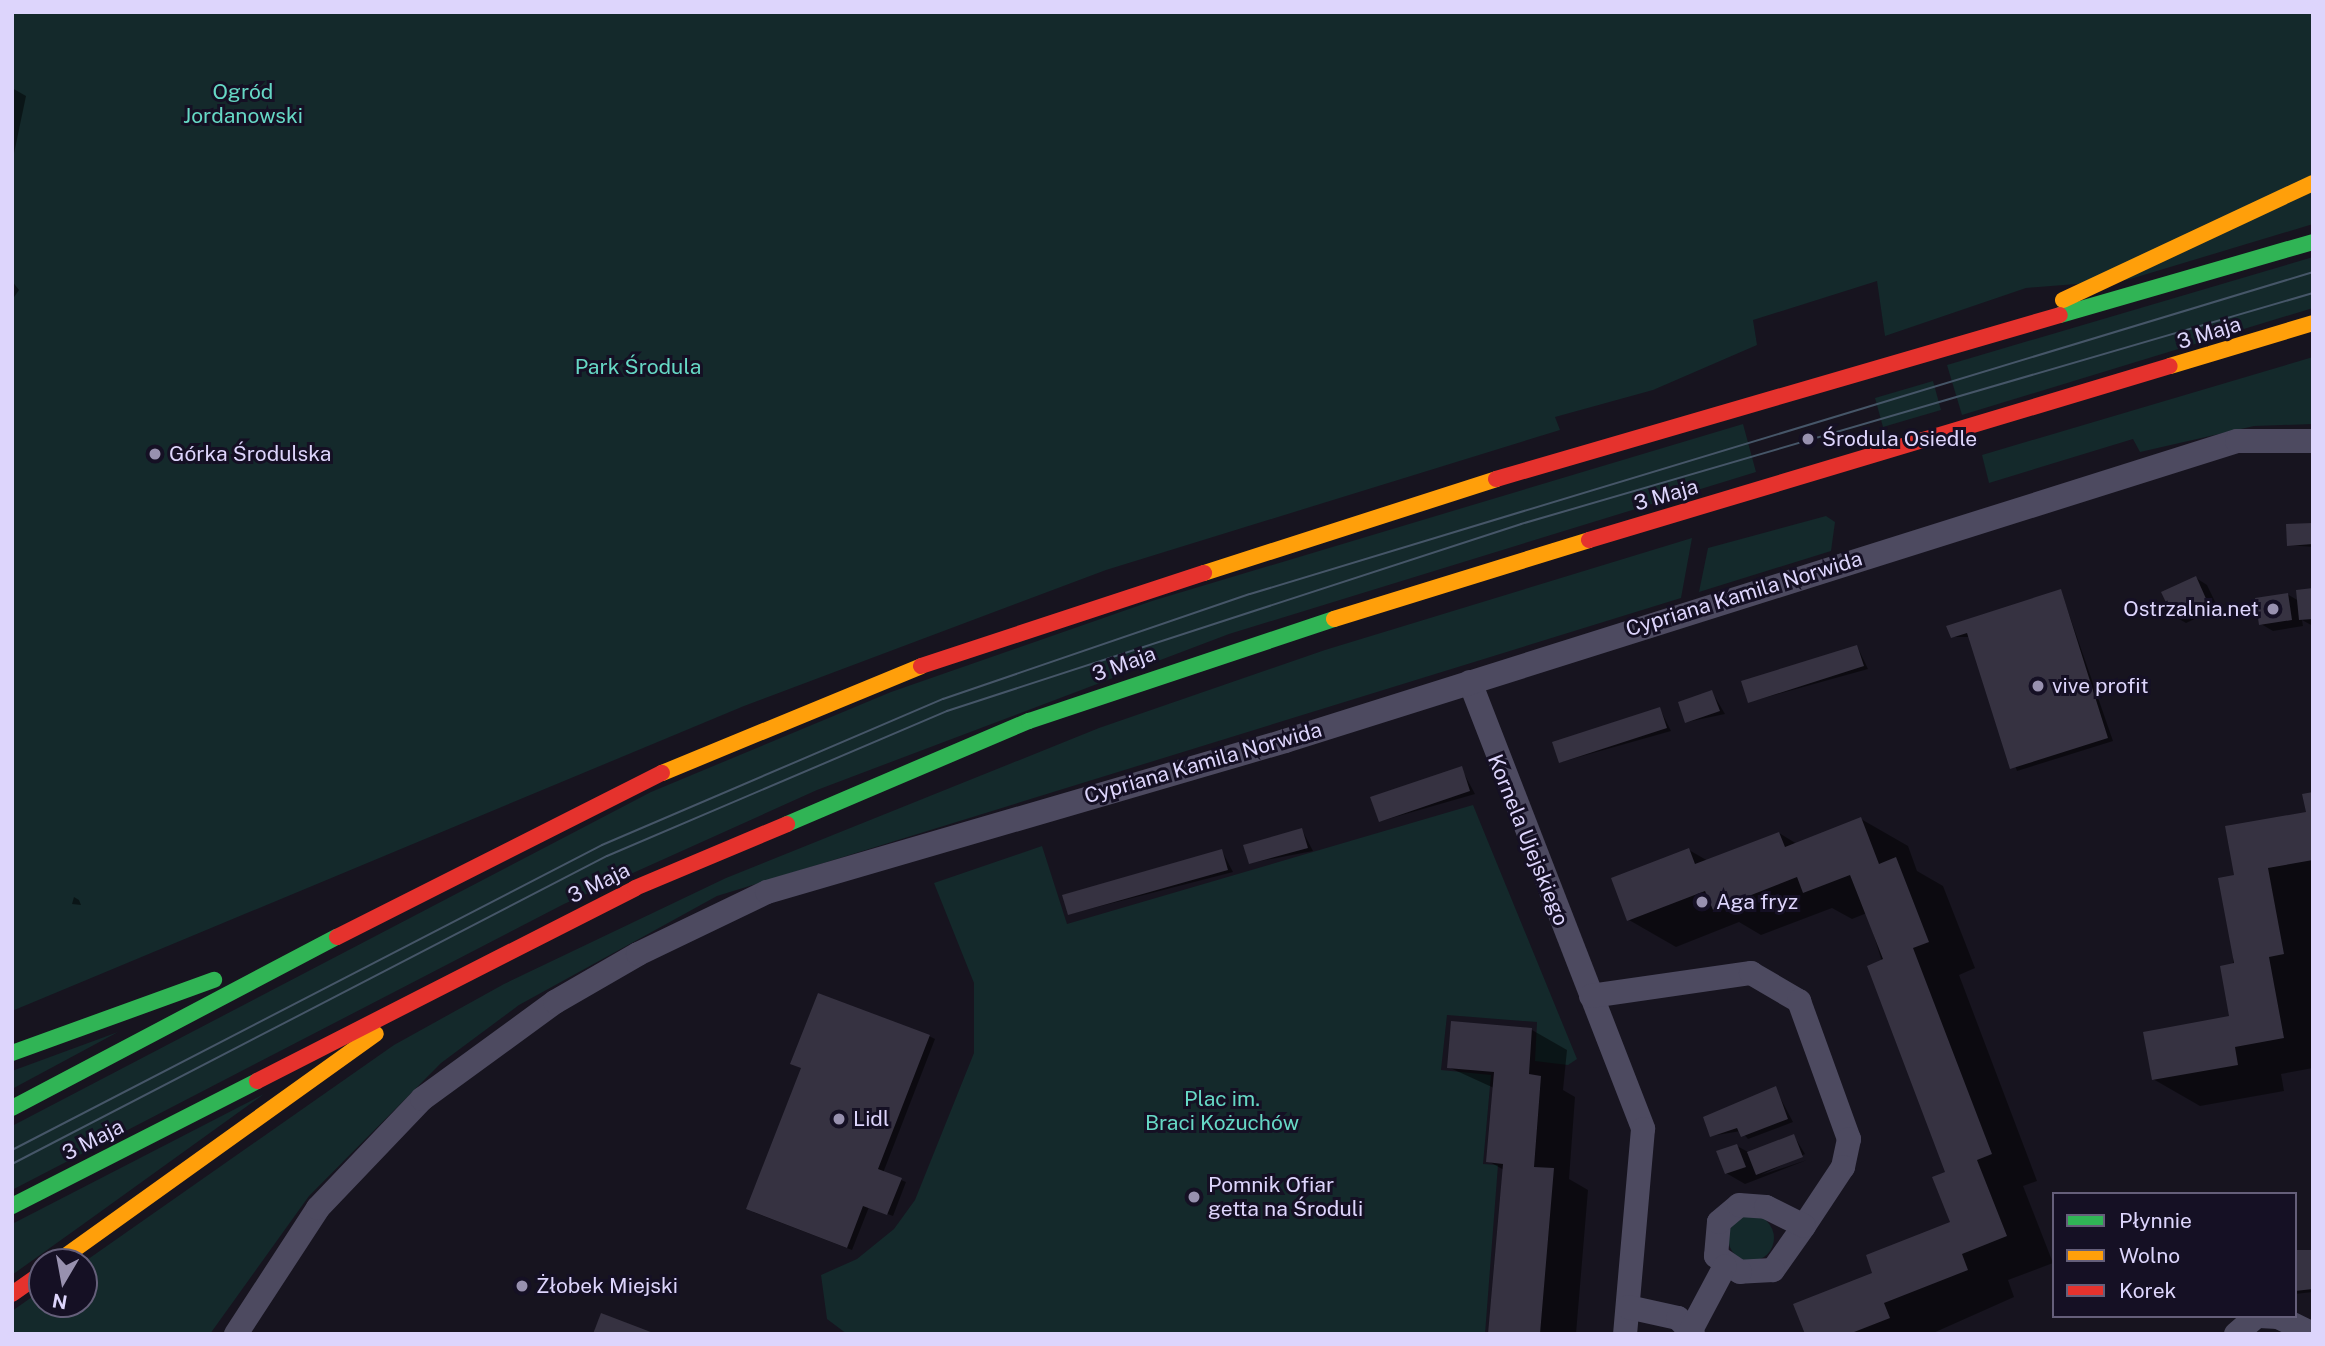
<!DOCTYPE html>
<meta charset="utf-8">
<style>
body{margin:0}
#map{position:relative;width:2325px;height:1346px;overflow:hidden;background:#17141f;font-family:"Public Sans",sans-serif}
div>[style]{position:absolute}
[style*='--x']{left:calc(var(--x)*1px);top:calc(var(--y)*1px);width:calc(var(--w)*1px);rotate:calc(var(--a)*1deg)}
.green>*{inset:0;background:#14292b}
.round{border-radius:50%}
.shadow>*{inset:0;background:#0007}
.building>*{inset:0;background:#363241}
.street>*{height:24px;margin:-12px;padding:0 12px;transform-origin:12px;border-radius:12px;background:#4d4a60}
.fast>*{height:16px;margin:-8px;padding:0 8px;transform-origin:8px;border-radius:8px;background:#30b455}
.slow>*{height:16px;margin:-8px;padding:0 8px;transform-origin:8px;border-radius:8px;background:#ff9f0a}
.jam>*{height:16px;margin:-8px;padding:0 8px;transform-origin:8px;border-radius:8px;background:#e5322d}
.tram>*{height:2px;margin:-1px;padding:0 1px;transform-origin:1px;border-radius:1px;background:#465668}
.dots>*{width:19px;height:19px;translate:-50% -50%;box-sizing:border-box;border:4px solid #151024;border-radius:50%}
span{translate:-50% -50%;white-space:nowrap;text-align:center;line-height:1.15;-webkit-text-stroke:6px #151024;paint-order:stroke}
.park-label{font-size:21px;color:#66d8c5}
.street-label{font-size:21px;color:#ddd5fc}
.poi-label{font-size:21px;color:#ddd5fc}
.left{translate:0 -50%;text-align:left}
.right{translate:-100% -50%;text-align:right}
.frame{position:absolute;inset:0;border:14px solid #ddd5fc;pointer-events:none}
.legend{position:absolute;left:2052px;top:1192px;width:245px;height:126px;box-sizing:border-box;background:#151024;border:2px solid #655f7a;margin:0;padding:9px 12px;list-style:none;font-size:21px;color:#ddd5fc}
.legend li{display:flex;align-items:center;gap:14px;height:35px}
.legend b{width:35px;border:2px solid #655f7a}
.north{position:absolute;left:28px;top:1248px;width:70px;height:70px;box-sizing:border-box;background:#151024;border:2px solid #655f7a;border-radius:50%;rotate:190deg;font-size:19px;font-weight:700;line-height:28px;text-align:center;color:#ddd5fc}
.north::after{content:'';display:block;margin:auto;width:24px;height:32px;background:#9891af;clip-path:polygon(50% 0,100% 100%,50% 72%,0 100%)}
</style>
<div id="map">
<div class="green">
<div style="clip-path:polygon(12px 12px,2313px 12px,2313px 224px,2127px 280px,2026px 288px,1885px 336px,1877px 281px,1753px 320px,1757px 345px,1653px 390px,1555px 417px,1560px 430px,1106px 570px,744px 706px,12px 1011px)"></div>
<div style="clip-path:polygon(2313px 257px,2313px 308px,1962px 415px,1947px 365px)"></div>
<div style="clip-path:polygon(2313px 357px,2313px 424px,2254px 426px,2140px 452px,2133px 439px,1989px 483px,1982px 455px)"></div>
<div style="clip-path:polygon(1933px 381px,1941px 410px,1883px 427px,1875px 398px)"></div>
<div style="clip-path:polygon(1743px 424px,1756px 472px,1229px 634px,817px 790px,564px 904px,12px 1190px,12px 1126px,651px 792px,891px 692px,1152px 601px)"></div>
<div style="clip-path:polygon(1826px 516px,1835px 522px,1831px 551px,1699px 592px,1708px 548px)"></div>
<div style="clip-path:polygon(1692px 538px,1681px 598px,717px 896px,519px 1005px,441px 1063px,309px 1196px,210px 1334px,12px 1334px,12px 1311px,42px 1290px,42px 1304px,84px 1304px,84px 1262px,394px 1045px,504px 984px,726px 878px,1099px 728px,1325px 650px)"></div>
<div style="clip-path:polygon(1473px 805px,1577px 1059px,1568px 1065px,1535px 1061px,1537px 1022px,1447px 1015px,1441px 1070px,1491px 1075px,1483px 1164px,1498px 1165px,1485px 1334px,847px 1334px,827px 1319px,821px 1275px,857px 1259px,894px 1229px,915px 1200px,974px 1053px,974px 983px,934px 883px,1042px 846px,1067px 924px)"></div>
<div style="clip-path:polygon(118px 1032px,12px 1089px,12px 1071px)"></div>
<div style="clip-path:polygon(264px 1094px,82px 1225px,12px 1275px,12px 1224px)"></div>
<div class="round" style="left:1728px;top:1215px;width:46px;height:46px"></div>
</div>
<div class="shadow">
<div style="clip-path:polygon(12px 88px,26px 96px,12px 163px)"></div>
<div style="clip-path:polygon(12px 281px,19px 290px,12px 300px)"></div>
<div style="clip-path:polygon(2313px 527px,2313px 547px,2288px 545px)"></div>
<div style="clip-path:polygon(2196px 578px,2207px 585px,2218px 608px,2186px 623px,2174px 616px)"></div>
<div style="clip-path:polygon(2061px 591px,2113px 741px,2017px 771px,1970px 637px,1952px 637px)"></div>
<div style="clip-path:polygon(2313px 592px,2313px 626px,2302px 620px,2303px 626px,2273px 631px,2261px 624px,2287px 594px,2299px 601px)"></div>
<div style="clip-path:polygon(1857px 646px,1868px 669px,1749px 702px)"></div>
<div style="clip-path:polygon(1712px 692px,1725px 714px,1687px 722px)"></div>
<div style="clip-path:polygon(1660px 709px,1671px 731px,1561px 762px)"></div>
<div style="clip-path:polygon(1461px 768px,1475px 794px,1381px 821px)"></div>
<div style="clip-path:polygon(2313px 793px,2313px 1068px,2281px 1074px,2284px 1091px,2200px 1106px,2153px 1079px,2231px 1017px,2236px 877px,2308px 813px)"></div>
<div style="clip-path:polygon(1861px 819px,1908px 846px,1917px 871px,1943px 886px,1975px 968px,1959px 975px,2037px 1181px,2023px 1186px,2053px 1263px,2008px 1280px,2014px 1297px,1931px 1334px,1807px 1334px,1875px 1274px,1952px 1223px,1947px 1173px,1867px 913px,1852px 919px,1832px 908px,1761px 935px,1739px 922px,1676px 947px,1629px 920px,1689px 850px,1708px 861px,1779px 833px,1797px 844px)"></div>
<div style="clip-path:polygon(1302px 830px,1313px 851px,1250px 863px)"></div>
<div style="clip-path:polygon(1222px 851px,1233px 872px,1070px 914px)"></div>
<div style="clip-path:polygon(74px 897px,79px 900px,81px 905px,72px 904px)"></div>
<div style="clip-path:polygon(1452px 1023px,1532px 1030px,1567px 1050px,1563px 1090px,1575px 1097px,1569px 1179px,1588px 1190px,1576px 1334px,1490px 1334px,1504px 1170px,1488px 1161px,1494px 1088px,1448px 1067px)"></div>
<div style="clip-path:polygon(929px 1036px,935px 1039px,883px 1173px,906px 1182px,893px 1216px,869px 1207px,852px 1250px,753px 1212px)"></div>
<div style="clip-path:polygon(1775px 1088px,1793px 1122px,1748px 1139px,1741px 1131px,1711px 1136px)"></div>
<div style="clip-path:polygon(1794px 1136px,1805px 1154px,1761px 1175px,1807px 1160px,1745px 1184px,1726px 1173px,1737px 1146px,1750px 1153px)"></div>
<div style="clip-path:polygon(2295px 1252px,2313px 1252px,2313px 1292px,2295px 1294px)"></div>
</div>
<div class="building">
<div style="clip-path:polygon(2313px 523px,2313px 544px,2287px 546px,2286px 524px)"></div>
<div style="clip-path:polygon(2196px 576px,2207px 601px,2173px 617px,2161px 592px)"></div>
<div style="clip-path:polygon(2313px 588px,2313px 619px,2299px 620px,2296px 590px)"></div>
<div style="clip-path:polygon(2061px 589px,2108px 738px,2010px 769px,1967px 633px,1951px 638px,1946px 626px)"></div>
<div style="clip-path:polygon(2288px 593px,2292px 620px,2259px 625px,2255px 598px)"></div>
<div style="clip-path:polygon(1857px 645px,1864px 666px,1748px 703px,1741px 681px)"></div>
<div style="clip-path:polygon(1712px 690px,1720px 711px,1685px 723px,1678px 702px)"></div>
<div style="clip-path:polygon(1660px 707px,1667px 728px,1559px 763px,1552px 742px)"></div>
<div style="clip-path:polygon(1462px 766px,1470px 791px,1379px 822px,1370px 797px)"></div>
<div style="clip-path:polygon(2313px 792px,2313px 860px,2268px 868px,2284px 954px,2269px 957px,2284px 1038px,2235px 1047px,2238px 1065px,2152px 1080px,2143px 1032px,2229px 1016px,2220px 966px,2234px 963px,2218px 878px,2234px 875px,2225px 826px,2306px 812px,2302px 794px)"></div>
<div style="clip-path:polygon(1861px 817px,1879px 864px,1896px 857px,1929px 942px,1913px 948px,1992px 1154px,1977px 1160px,2007px 1236px,1962px 1254px,1968px 1270px,1884px 1303px,1890px 1318px,1849px 1334px,1805px 1334px,1793px 1304px,1872px 1273px,1866px 1255px,1950px 1222px,1932px 1177px,1945px 1172px,1867px 966px,1883px 959px,1850px 875px,1803px 893px,1797px 877px,1713px 910px,1705px 891px,1627px 921px,1611px 878px,1689px 848px,1695px 864px,1779px 832px,1785px 847px)"></div>
<div style="clip-path:polygon(1302px 828px,1308px 848px,1249px 864px,1243px 845px)"></div>
<div style="clip-path:polygon(1222px 849px,1228px 870px,1068px 915px,1062px 895px)"></div>
<div style="clip-path:polygon(818px 993px,930px 1035px,878px 1169px,902px 1178px,887px 1215px,863px 1206px,847px 1248px,746px 1209px,801px 1068px,790px 1064px)"></div>
<div style="clip-path:polygon(1451px 1021px,1532px 1028px,1529px 1074px,1541px 1076px,1534px 1167px,1554px 1168px,1540px 1334px,1488px 1334px,1503px 1164px,1486px 1162px,1494px 1072px,1447px 1068px)"></div>
<div style="clip-path:polygon(1776px 1086px,1788px 1119px,1741px 1137px,1737px 1128px,1710px 1137px,1703px 1117px)"></div>
<div style="clip-path:polygon(1794px 1134px,1803px 1157px,1756px 1175px,1747px 1152px)"></div>
<div style="clip-path:polygon(1737px 1144px,1746px 1167px,1725px 1174px,1716px 1151px)"></div>
<div style="clip-path:polygon(2295px 1250px,2313px 1250px,2313px 1289px,2295px 1291px)"></div>
<div style="clip-path:polygon(601px 1313px,656px 1334px,593px 1334px)"></div>
</div>
<div class="street">
<div style="--x:1470;--y:682;--w:479;--a:68.8"></div>
<div style="--x:1643;--y:1129;--w:206;--a:95"></div>
<div style="--x:1591;--y:996;--w:162;--a:-8.2"></div>
<div style="--x:1751;--y:973;--w:56;--a:30.3"></div>
<div style="--x:1799;--y:1001;--w:147;--a:70.1"></div>
<div style="--x:1849;--y:1139;--w:29;--a:102"></div>
<div style="--x:1843;--y:1167;--w:71;--a:123.5"></div>
<div style="--x:1804;--y:1226;--w:54;--a:125.2"></div>
<div style="--x:1773;--y:1270;--w:33;--a:177"></div>
<div style="--x:1740;--y:1272;--w:29;--a:-146"></div>
<div style="--x:1716;--y:1256;--w:34;--a:-85"></div>
<div style="--x:1719;--y:1222;--w:26;--a:-40"></div>
<div style="--x:1739;--y:1205;--w:27;--a:4"></div>
<div style="--x:1766;--y:1207;--w:42;--a:26.6"></div>
<div style="--x:1628;--y:1307;--w:51;--a:12.4"></div>
<div style="--x:1678;--y:1318;--w:22;--a:47"></div>
<div style="--x:2259;--y:1316;--w:19;--a:3"></div>
<div style="--x:2278;--y:1317;--w:39;--a:26"></div>
<div style="--x:1691;--y:1330;--w:72;--a:-62"></div>
<div style="--x:236;--y:1334;--w:150;--a:-56.9"></div>
<div style="--x:318;--y:1208;--w:151;--a:-46.3"></div>
<div style="--x:422;--y:1099;--w:165;--a:-36.1"></div>
<div style="--x:555;--y:1002;--w:96;--a:-30"></div>
<div style="--x:638;--y:954;--w:143;--a:-25.7"></div>
<div style="--x:767;--y:892;--w:540;--a:-16.25"></div>
<div style="--x:1285;--y:741;--w:998;--a:-17.49"></div>
<div style="--x:2237;--y:441;--w:76;--a:0"></div>
<div style="--x:2236;--y:1334;--w:28;--a:-41"></div>
</div>
<div class="fast">
<div style="--x:2060;--y:315;--w:263;--a:-16.1"></div>
<div style="--x:787;--y:824;--w:263;--a:-23.1"></div>
<div style="--x:1029;--y:721;--w:322;--a:-18.5"></div>
<div style="--x:12;--y:1053;--w:215;--a:-19.9"></div>
<div style="--x:12;--y:1108;--w:367;--a:-27.8"></div>
<div style="--x:12;--y:1206;--w:275;--a:-27"></div>
</div>
<div class="slow">
<div style="--x:2063;--y:300;--w:276;--a:-25.1"></div>
<div style="--x:2170;--y:366;--w:149;--a:-16.7"></div>
<div style="--x:1204;--y:573;--w:307;--a:-17.8"></div>
<div style="--x:1334;--y:619;--w:267;--a:-17.2"></div>
<div style="--x:662;--y:773;--w:280;--a:-22.4"></div>
<div style="--x:57;--y:1262;--w:392;--a:-35.6"></div>
</div>
<div class="jam">
<div style="--x:1496;--y:479;--w:587;--a:-16.21"></div>
<div style="--x:1589;--y:540;--w:606;--a:-16.67"></div>
<div style="--x:921;--y:666;--w:298;--a:-18.2"></div>
<div style="--x:337;--y:937;--w:364;--a:-26.8"></div>
<div style="--x:257;--y:1081;--w:424;--a:-27"></div>
<div style="--x:635;--y:888;--w:165;--a:-22.8"></div>
<div style="--x:12;--y:1294;--w:37;--a:-35"></div>
</div>
<div class="tram">
<div style="--x:12;--y:1150;--w:664;--a:-27.34"></div>
<div style="--x:602;--y:845;--w:371;--a:-23.2"></div>
<div style="--x:943;--y:699;--w:324;--a:-18.9"></div>
<div style="--x:1250;--y:594;--w:1111;--a:-16.85"></div>
<div style="--x:12;--y:1164;--w:670;--a:-27.37"></div>
<div style="--x:607;--y:856;--w:370;--a:-23.1"></div>
<div style="--x:947;--y:711;--w:604;--a:-18.04"></div>
<div style="--x:1521;--y:524;--w:825;--a:-16.26"></div>
</div>
<div class="dots">
<div style="left:1808px;top:439px;background:#9891af"></div>
<div style="left:155px;top:454px;background:#9891af"></div>
<div style="left:2273px;top:609px;background:#9891af"></div>
<div style="left:2038px;top:686px;background:#9891af"></div>
<div style="left:1702px;top:902px;background:#9891af"></div>
<div style="left:839px;top:1119px;background:#9891af"></div>
<div style="left:1194px;top:1197px;background:#9891af"></div>
<div style="left:522px;top:1286px;background:#9891af"></div>
</div>
<div class="park-label">
<span style="left:243px;top:104px">Ogród<br>Jordanowski</span>
<span style="left:638px;top:367px">Park Środula</span>
<span style="left:1222px;top:1111px">Plac im.<br>Braci Kożuchów</span>
</div>
<div class="street-label">
<span style="left:2209px;top:333px;rotate:-17deg">3 Maja</span>
<span style="left:1666px;top:495px;rotate:-16deg">3 Maja</span>
<span style="left:1744px;top:594px;rotate:-17deg">Cypriana Kamila Norwida</span>
<span style="left:1124px;top:664px;rotate:-20deg">3 Maja</span>
<span style="left:1203px;top:763px;rotate:-16deg">Cypriana Kamila Norwida</span>
<span style="left:1528px;top:840px;rotate:68deg">Kornela Ujejskiego</span>
<span style="left:599px;top:883px;rotate:-26deg">3 Maja</span>
<span style="left:93px;top:1140px;rotate:-27deg">3 Maja</span>
</div>
<div class="poi-label">
<span class="left" style="left:1822px;top:439px">Środula Osiedle</span>
<span class="left" style="left:169px;top:454px">Górka Środulska</span>
<span class="right" style="left:2259px;top:609px">Ostrzalnia.net</span>
<span class="left" style="left:2052px;top:686px">vive profit</span>
<span class="left" style="left:1716px;top:902px">Aga fryz</span>
<span class="left" style="left:853px;top:1119px">Lidl</span>
<span class="left" style="left:1208px;top:1197px">Pomnik Ofiar<br>getta na Środuli</span>
<span class="left" style="left:536px;top:1286px">Żłobek Miejski</span>
</div>
<div class="frame"></div>
<ul class="legend">
<li><b style="height:9px;background:#30b455"></b>Płynnie</li>
<li><b style="height:9px;background:#ff9f0a"></b>Wolno</li>
<li><b style="height:9px;background:#e5322d"></b>Korek</li>
</ul>
<div class="north">N</div>
</div>
